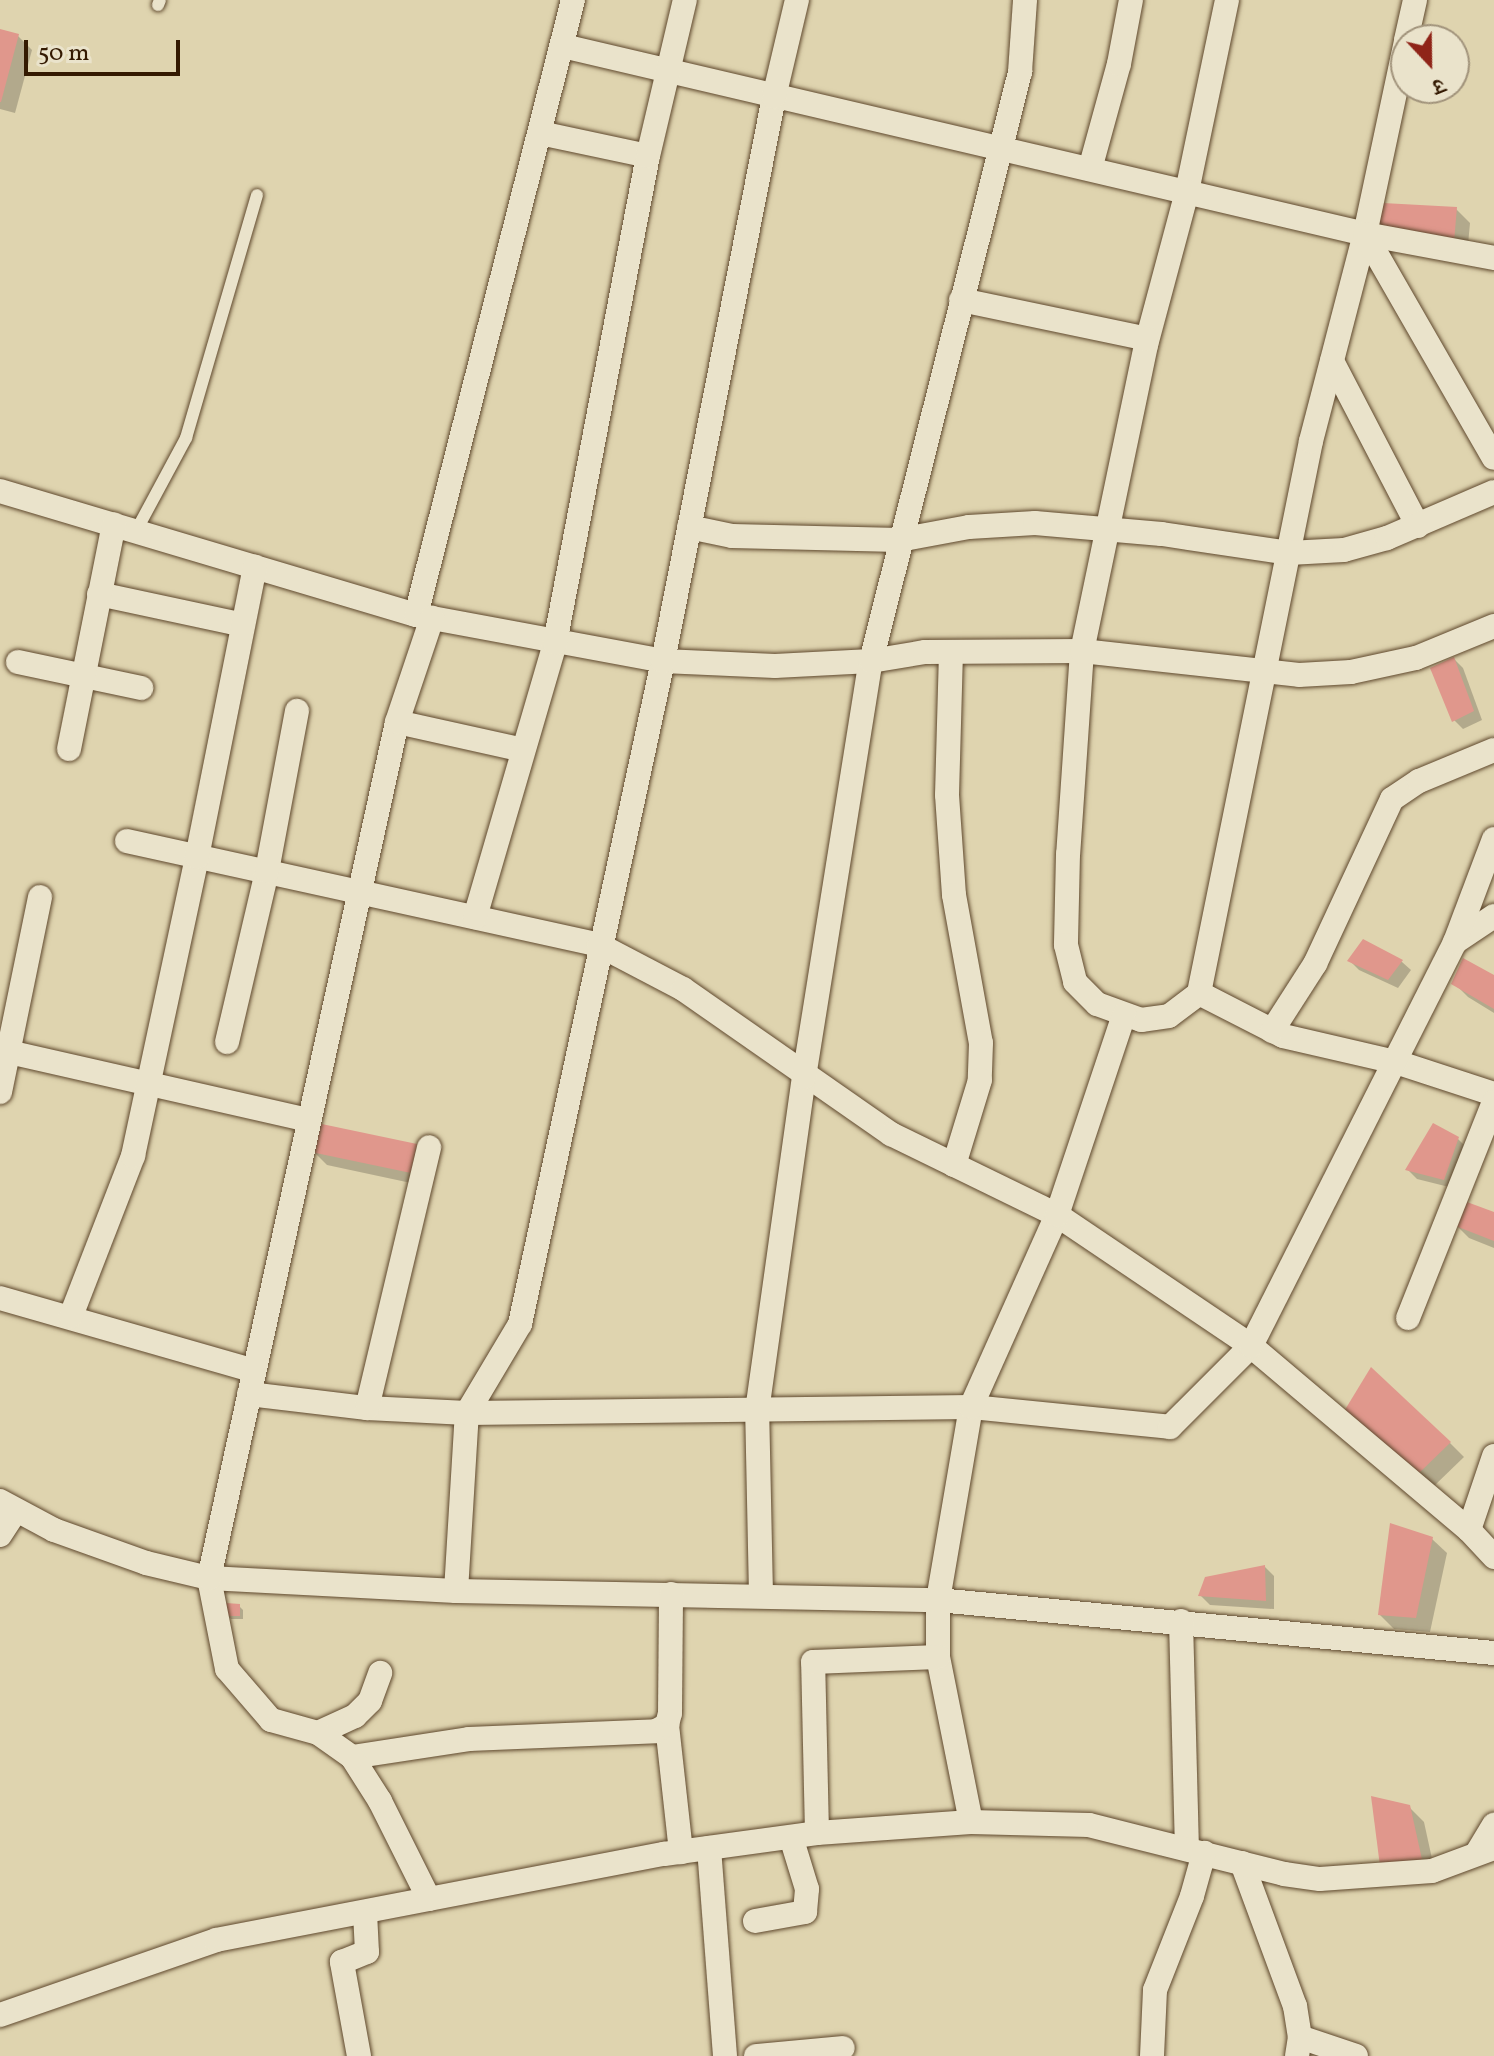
<!DOCTYPE html>
<meta charset="utf-8">
<style>
body{margin:0}
#map{position:relative;width:1494px;height:2056px;overflow:hidden;background:#dfd4af;font-family:Vollkorn,"Noto Serif Devanagari",serif}
div>[style]{position:absolute}
[style*='--x']{left:calc(var(--x)*1px);top:calc(var(--y)*1px);width:calc(var(--w)*1px);rotate:calc(var(--a)*1deg)}
.shadow>*{inset:0;background:#0003}
.building>*{inset:0;background:#e0978c}
.roads{filter:drop-shadow(0 0 2px #5f482d) drop-shadow(0 0 2px #5f482d)}
.lane>*{height:12px;margin:-6px;padding:0 6px;transform-origin:6px;border-radius:6px;background:#eae3cb}
.street>*{height:24px;margin:-12px;padding:0 12px;transform-origin:12px;border-radius:12px;background:#eae3cb}
span{translate:-50% -50%;white-space:nowrap;text-align:center;line-height:1.15;-webkit-text-stroke:8px #eae3cb;paint-order:stroke}
.north{position:absolute;left:1390px;top:24px;width:80px;height:80px;box-sizing:border-box;background:#eae3cb;border:2px solid #a1937b;border-radius:50%;rotate:158deg;font-size:22px;font-weight:700;line-height:32px;text-align:center;color:#341a02}
.north::after{content:'';display:block;margin:auto;width:28px;height:36px;background:#8f2418;clip-path:polygon(50% 0,100% 100%,50% 72%,0 100%)}
.scale{position:absolute;left:24px;top:40px;width:156px;height:36px;box-sizing:border-box;border:4px solid #341a02;border-top:0;padding-left:10px;font-size:24px;line-height:28px;white-space:nowrap;color:#341a02;-webkit-text-stroke:6px #eae3cb;paint-order:stroke}
</style>
<div id="map">
<div class="shadow">
<div style="clip-path:polygon(0 31px,18px 36px,32px 50px,15px 113px,0 109px)"></div>
<div style="clip-path:polygon(1456px 209px,1470px 223px,1467px 255px,1379px 227px)"></div>
<div style="clip-path:polygon(1454px 659px,1463px 668px,1482px 720px,1463px 729px,1454px 720px)"></div>
<div style="clip-path:polygon(1364px 941px,1402px 962px,1411px 970px,1398px 988px,1359px 970px,1350px 961px)"></div>
<div style="clip-path:polygon(1494px 978px,1494px 1013px,1468px 997px,1454px 983px)"></div>
<div style="clip-path:polygon(1458px 1139px,1467px 1148px,1453px 1188px,1417px 1179px,1408px 1170px)"></div>
<div style="clip-path:polygon(416px 1146px,430px 1160px,425px 1186px,327px 1165px,313px 1151px)"></div>
<div style="clip-path:polygon(1494px 1215px,1494px 1248px,1469px 1238px,1455px 1224px)"></div>
<div style="clip-path:polygon(1359px 1427px,1450px 1443px,1464px 1457px,1434px 1486px)"></div>
<div style="clip-path:polygon(1432px 1539px,1447px 1553px,1430px 1632px,1394px 1629px,1380px 1615px)"></div>
<div style="clip-path:polygon(1265px 1567px,1274px 1576px,1274px 1609px,1210px 1605px,1201px 1596px)"></div>
<div style="clip-path:polygon(239px 1606px,243px 1610px,243px 1619px,231px 1619px,227px 1615px)"></div>
<div style="clip-path:polygon(1409px 1807px,1424px 1822px,1436px 1877px,1397px 1879px)"></div>
</div>
<div class="building">
<div style="clip-path:polygon(0 29px,19px 34px,1px 102px,0 102px)"></div>
<div style="clip-path:polygon(1383px 203px,1457px 207px,1454px 242px,1376px 228px)"></div>
<div style="clip-path:polygon(1454px 657px,1474px 711px,1452px 722px,1430px 668px)"></div>
<div style="clip-path:polygon(1363px 939px,1403px 960px,1388px 980px,1347px 961px)"></div>
<div style="clip-path:polygon(1463px 958px,1494px 975px,1494px 1009px,1451px 984px)"></div>
<div style="clip-path:polygon(317px 1123px,417px 1144px,411px 1173px,311px 1152px)"></div>
<div style="clip-path:polygon(1433px 1123px,1459px 1137px,1444px 1180px,1405px 1170px)"></div>
<div style="clip-path:polygon(1467px 1202px,1494px 1212px,1494px 1241px,1453px 1225px)"></div>
<div style="clip-path:polygon(1371px 1367px,1451px 1442px,1419px 1473px,1343px 1413px)"></div>
<div style="clip-path:polygon(1390px 1523px,1433px 1537px,1416px 1618px,1378px 1615px)"></div>
<div style="clip-path:polygon(1265px 1565px,1266px 1601px,1198px 1596px,1205px 1577px)"></div>
<div style="clip-path:polygon(226px 1603px,240px 1604px,240px 1616px,225px 1616px)"></div>
<div style="clip-path:polygon(1371px 1796px,1410px 1805px,1423px 1864px,1380px 1866px)"></div>
</div>
<div class="roads">
<div class="lane">
<div style="--x:158;--y:5;--w:5;--a:-68"></div>
<div style="--x:136;--y:531;--w:106;--a:-61.7"></div>
<div style="--x:186;--y:438;--w:253;--a:-73.7"></div>
</div>
<div class="street">
<div style="--x:1227;--y:0;--w:196;--a:101.8"></div>
<div style="--x:1187;--y:192;--w:158;--a:105"></div>
<div style="--x:1146;--y:345;--w:313;--a:101.8"></div>
<div style="--x:1082;--y:651;--w:203;--a:93.9"></div>
<div style="--x:1068;--y:854;--w:91;--a:91.3"></div>
<div style="--x:1066;--y:945;--w:38;--a:76"></div>
<div style="--x:1075;--y:982;--w:31;--a:45"></div>
<div style="--x:1097;--y:1004;--w:47;--a:20"></div>
<div style="--x:1141;--y:1020;--w:28;--a:-8"></div>
<div style="--x:1169;--y:1016;--w:38;--a:-37"></div>
<div style="--x:1199;--y:993;--w:563;--a:-78.53"></div>
<div style="--x:1311;--y:441;--w:214;--a:-75.4"></div>
<div style="--x:1365;--y:234;--w:197;--a:-78"></div>
<div style="--x:1406;--y:40;--w:41;--a:-77.3"></div>
<div style="--x:563;--y:46;--w:824;--a:13.19"></div>
<div style="--x:1365;--y:234;--w:131;--a:10.5"></div>
<div style="--x:540;--y:133;--w:110;--a:12"></div>
<div style="--x:1090;--y:169;--w:109;--a:-74.6"></div>
<div style="--x:1119;--y:64;--w:65;--a:-79.4"></div>
<div style="--x:1365;--y:234;--w:258;--a:60.1"></div>
<div style="--x:961;--y:300;--w:190;--a:11.8"></div>
<div style="--x:1332;--y:361;--w:186;--a:62.5"></div>
<div style="--x:0;--y:491;--w:434;--a:16.6"></div>
<div style="--x:416;--y:615;--w:251;--a:10.5"></div>
<div style="--x:663;--y:661;--w:112;--a:2.6"></div>
<div style="--x:775;--y:666;--w:96;--a:-3"></div>
<div style="--x:871;--y:661;--w:55;--a:-9.5"></div>
<div style="--x:925;--y:652;--w:157;--a:-0.4"></div>
<div style="--x:1082;--y:651;--w:218;--a:6.3"></div>
<div style="--x:1299;--y:675;--w:52;--a:-3.3"></div>
<div style="--x:1351;--y:672;--w:66;--a:-12.2"></div>
<div style="--x:1416;--y:658;--w:84;--a:-22.3"></div>
<div style="--x:689;--y:527;--w:44;--a:11.8"></div>
<div style="--x:732;--y:536;--w:167;--a:1.4"></div>
<div style="--x:899;--y:540;--w:71;--a:-10.5"></div>
<div style="--x:969;--y:527;--w:66;--a:-3.5"></div>
<div style="--x:1035;--y:523;--w:127;--a:5"></div>
<div style="--x:1162;--y:534;--w:128;--a:8.5"></div>
<div style="--x:1289;--y:553;--w:55;--a:-3.1"></div>
<div style="--x:1344;--y:550;--w:45;--a:-15.6"></div>
<div style="--x:1387;--y:538;--w:116;--a:-23.3"></div>
<div style="--x:99;--y:594;--w:147;--a:12.1"></div>
<div style="--x:416;--y:615;--w:635;--a:-75.68"></div>
<div style="--x:951;--y:652;--w:143;--a:91.6"></div>
<div style="--x:947;--y:795;--w:100;--a:86"></div>
<div style="--x:954;--y:895;--w:150;--a:79.7"></div>
<div style="--x:981;--y:1043;--w:37;--a:92"></div>
<div style="--x:980;--y:1080;--w:89;--a:107"></div>
<div style="--x:18;--y:662;--w:126;--a:11.9"></div>
<div style="--x:397;--y:722;--w:129;--a:12.5"></div>
<div style="--x:69;--y:749;--w:229;--a:-78.7"></div>
<div style="--x:127;--y:841;--w:483;--a:12.4"></div>
<div style="--x:599;--y:945;--w:95;--a:27.6"></div>
<div style="--x:683;--y:989;--w:254;--a:34.9"></div>
<div style="--x:891;--y:1134;--w:185;--a:26"></div>
<div style="--x:1057;--y:1215;--w:234;--a:34"></div>
<div style="--x:1251;--y:1346;--w:285;--a:40.2"></div>
<div style="--x:1469;--y:1530;--w:37;--a:47"></div>
<div style="--x:475;--y:917;--w:285;--a:-73.7"></div>
<div style="--x:555;--y:643;--w:496;--a:-79.2"></div>
<div style="--x:648;--y:156;--w:160;--a:-76.7"></div>
<div style="--x:1455;--y:942;--w:47;--a:-33.7"></div>
<div style="--x:1199;--y:993;--w:94;--a:27.1"></div>
<div style="--x:1283;--y:1036;--w:116;--a:13"></div>
<div style="--x:1396;--y:1062;--w:103;--a:18.1"></div>
<div style="--x:1272;--y:1031;--w:80;--a:-57.3"></div>
<div style="--x:1315;--y:964;--w:182;--a:-65"></div>
<div style="--x:1392;--y:799;--w:32;--a:-34"></div>
<div style="--x:1419;--y:781;--w:81;--a:-22.5"></div>
<div style="--x:227;--y:1042;--w:176;--a:-76.8"></div>
<div style="--x:267;--y:871;--w:163;--a:-79.4"></div>
<div style="--x:0;--y:1050;--w:316;--a:12.8"></div>
<div style="--x:0;--y:1092;--w:199;--a:-78.4"></div>
<div style="--x:0;--y:1298;--w:264;--a:16"></div>
<div style="--x:71;--y:1316;--w:172;--a:-68.8"></div>
<div style="--x:133;--y:1156;--w:306;--a:-77.9"></div>
<div style="--x:197;--y:857;--w:296;--a:-78.7"></div>
<div style="--x:1408;--y:1318;--w:232;--a:-68.3"></div>
<div style="--x:249;--y:1394;--w:119;--a:6.8"></div>
<div style="--x:367;--y:1408;--w:100;--a:2.9"></div>
<div style="--x:467;--y:1413;--w:504;--a:-0.68"></div>
<div style="--x:971;--y:1407;--w:200;--a:5.7"></div>
<div style="--x:1170;--y:1427;--w:115;--a:-45"></div>
<div style="--x:1251;--y:1346;--w:453;--a:-63.2"></div>
<div style="--x:1455;--y:942;--w:110;--a:-69.3"></div>
<div style="--x:367;--y:1408;--w:268;--a:-76.6"></div>
<div style="--x:0;--y:1501;--w:61;--a:28.2"></div>
<div style="--x:54;--y:1530;--w:98;--a:19.7"></div>
<div style="--x:146;--y:1563;--w:65;--a:13.4"></div>
<div style="--x:209;--y:1578;--w:247;--a:3"></div>
<div style="--x:456;--y:1591;--w:482;--a:1.1"></div>
<div style="--x:938;--y:1600;--w:559;--a:5.45"></div>
<div style="--x:1469;--y:1530;--w:78;--a:-71.3"></div>
<div style="--x:0;--y:1535;--w:27;--a:-57"></div>
<div style="--x:456;--y:1591;--w:178;--a:-86.5"></div>
<div style="--x:467;--y:1413;--w:104;--a:-59.2"></div>
<div style="--x:520;--y:1324;--w:678;--a:-77.83"></div>
<div style="--x:663;--y:661;--w:575;--a:-78.87"></div>
<div style="--x:774;--y:97;--w:100;--a:-76.7"></div>
<div style="--x:761;--y:1595;--w:184;--a:-91.2"></div>
<div style="--x:757;--y:1411;--w:337;--a:-82"></div>
<div style="--x:804;--y:1077;--w:421;--a:-80.9"></div>
<div style="--x:871;--y:661;--w:608;--a:-75.8"></div>
<div style="--x:1020;--y:72;--w:72;--a:-86"></div>
<div style="--x:1181;--y:1621;--w:228;--a:88.5"></div>
<div style="--x:667;--y:1725;--w:128;--a:83.7"></div>
<div style="--x:318;--y:1733;--w:41;--a:-24.7"></div>
<div style="--x:355;--y:1716;--w:21;--a:-45"></div>
<div style="--x:370;--y:1701;--w:30;--a:-70"></div>
<div style="--x:352;--y:1757;--w:118;--a:-8.7"></div>
<div style="--x:469;--y:1739;--w:187;--a:-2.4"></div>
<div style="--x:656;--y:1731;--w:13;--a:-29"></div>
<div style="--x:667;--y:1725;--w:12;--a:-76"></div>
<div style="--x:670;--y:1713;--w:119;--a:-89.5"></div>
<div style="--x:971;--y:1822;--w:168;--a:-101.3"></div>
<div style="--x:938;--y:1657;--w:57;--a:-90"></div>
<div style="--x:938;--y:1600;--w:196;--a:-80.3"></div>
<div style="--x:971;--y:1407;--w:210;--a:-65.9"></div>
<div style="--x:1057;--y:1215;--w:211;--a:-71.5"></div>
<div style="--x:817;--y:1833;--w:171;--a:-91.3"></div>
<div style="--x:813;--y:1662;--w:125;--a:-2.3"></div>
<div style="--x:709;--y:1848;--w:209;--a:85.6"></div>
<div style="--x:1477;--y:1853;--w:33;--a:-59"></div>
<div style="--x:1242;--y:1863;--w:153;--a:69.7"></div>
<div style="--x:1295;--y:2006;--w:31;--a:81"></div>
<div style="--x:1300;--y:2037;--w:19;--a:99"></div>
<div style="--x:429;--y:1899;--w:110;--a:-116.6"></div>
<div style="--x:380;--y:1801;--w:52;--a:-122.5"></div>
<div style="--x:352;--y:1757;--w:42;--a:-144.8"></div>
<div style="--x:318;--y:1733;--w:49;--a:-164.5"></div>
<div style="--x:271;--y:1720;--w:67;--a:-130.8"></div>
<div style="--x:227;--y:1669;--w:93;--a:-101.2"></div>
<div style="--x:209;--y:1578;--w:876;--a:-77.61"></div>
<div style="--x:397;--y:722;--w:110;--a:-71.4"></div>
<div style="--x:755;--y:1921;--w:51;--a:-10.2"></div>
<div style="--x:805;--y:1912;--w:23;--a:-85"></div>
<div style="--x:807;--y:1889;--w:54;--a:-107.1"></div>
<div style="--x:0;--y:2015;--w:229;--a:-19.1"></div>
<div style="--x:216;--y:1940;--w:456;--a:-10.9"></div>
<div style="--x:664;--y:1854;--w:154;--a:-7.8"></div>
<div style="--x:817;--y:1833;--w:154;--a:-4.1"></div>
<div style="--x:971;--y:1822;--w:118;--a:1.5"></div>
<div style="--x:1089;--y:1825;--w:201;--a:14.1"></div>
<div style="--x:1284;--y:1874;--w:36;--a:8"></div>
<div style="--x:1320;--y:1879;--w:112;--a:-4.1"></div>
<div style="--x:1432;--y:1871;--w:66;--a:-20.4"></div>
<div style="--x:1300;--y:2037;--w:59;--a:18.7"></div>
<div style="--x:359;--y:2056;--w:96;--a:-100.3"></div>
<div style="--x:342;--y:1962;--w:27;--a:-22"></div>
<div style="--x:367;--y:1952;--w:40;--a:-92.9"></div>
<div style="--x:756;--y:2056;--w:87;--a:-5.3"></div>
<div style="--x:1152;--y:2056;--w:66;--a:-87.4"></div>
<div style="--x:1155;--y:1990;--w:101;--a:-68.5"></div>
<div style="--x:1192;--y:1896;--w:45;--a:-74.4"></div>
</div>
</div>
<div class="north">उ</div>
<div class="scale">50 m</div>
</div>
